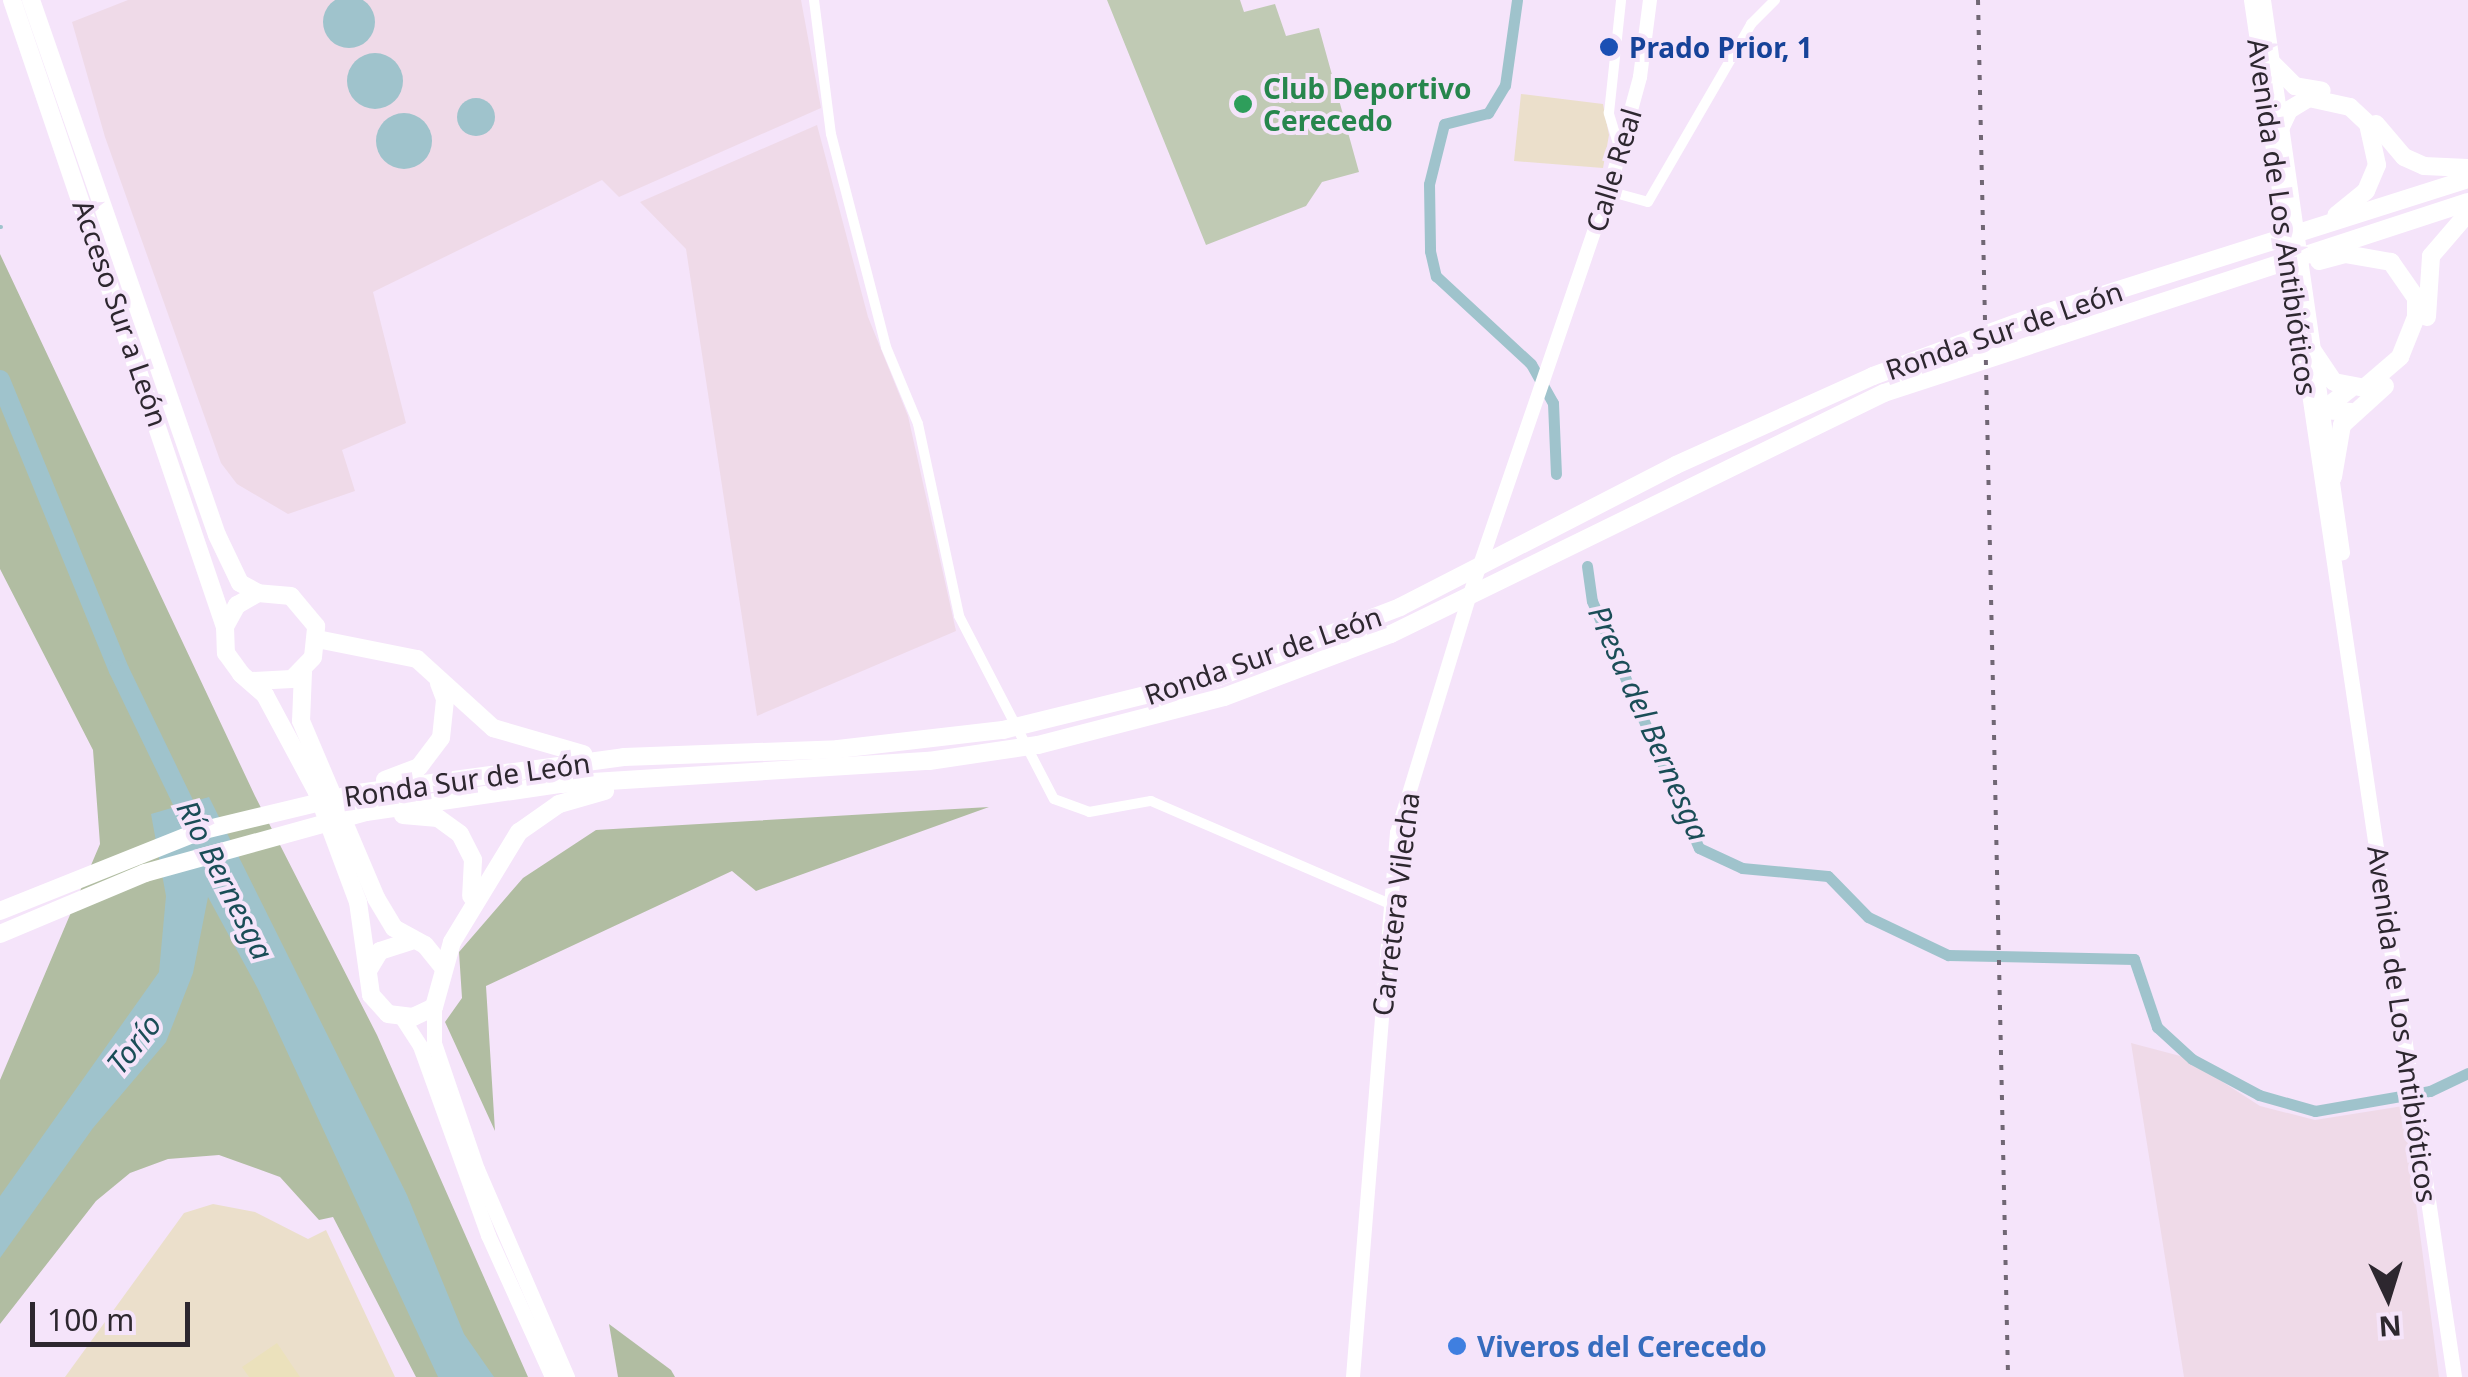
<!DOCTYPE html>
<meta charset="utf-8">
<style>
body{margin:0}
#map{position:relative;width:2468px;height:1377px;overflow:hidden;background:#f5e4fa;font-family:"Noto Sans",sans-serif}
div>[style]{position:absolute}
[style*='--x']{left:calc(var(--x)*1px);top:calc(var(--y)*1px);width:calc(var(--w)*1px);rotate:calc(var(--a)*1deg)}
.industrial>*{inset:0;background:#efdae8}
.education>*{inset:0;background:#ebdfcb}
.green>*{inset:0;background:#c0cab4}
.forest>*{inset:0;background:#b1bda2}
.sand>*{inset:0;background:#ebe1bc}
.water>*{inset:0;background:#9fc3cc}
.round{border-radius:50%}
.stream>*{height:4px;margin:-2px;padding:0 2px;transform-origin:2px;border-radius:2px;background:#9fc3cc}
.canal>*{height:11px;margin:-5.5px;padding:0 5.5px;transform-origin:5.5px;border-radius:5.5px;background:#9fc3cc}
.river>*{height:20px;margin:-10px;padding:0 10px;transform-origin:10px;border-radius:10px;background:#9fc3cc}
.street>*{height:10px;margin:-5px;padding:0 5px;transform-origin:5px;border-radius:5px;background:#fff}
.secondary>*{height:14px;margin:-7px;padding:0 7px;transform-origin:7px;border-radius:7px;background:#fff}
.primary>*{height:15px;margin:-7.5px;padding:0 7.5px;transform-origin:7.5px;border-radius:7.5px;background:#fff}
.highway>*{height:18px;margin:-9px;padding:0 9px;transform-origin:9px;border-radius:9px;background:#fff}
.rail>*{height:4px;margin-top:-2px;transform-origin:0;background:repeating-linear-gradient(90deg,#716774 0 5px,transparent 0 15px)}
.dots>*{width:28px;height:28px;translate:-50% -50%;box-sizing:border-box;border:5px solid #f5e4fa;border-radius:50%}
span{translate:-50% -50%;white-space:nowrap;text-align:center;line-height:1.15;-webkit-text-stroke:8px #f5e4fa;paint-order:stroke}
.transit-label{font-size:28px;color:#164399;font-weight:700}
.left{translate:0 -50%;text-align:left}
.leisure-label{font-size:28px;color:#27864d;font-weight:700}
.street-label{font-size:28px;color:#2d272f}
.shop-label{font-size:28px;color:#366cbe;font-weight:700}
.water-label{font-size:30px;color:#1a4d57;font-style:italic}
.north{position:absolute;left:2338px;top:1247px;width:100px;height:100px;-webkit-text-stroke:8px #f5e4fa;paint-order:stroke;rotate:176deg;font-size:28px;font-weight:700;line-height:40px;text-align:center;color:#2d272f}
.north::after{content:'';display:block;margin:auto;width:35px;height:45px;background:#2d272f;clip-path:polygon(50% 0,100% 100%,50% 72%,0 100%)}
.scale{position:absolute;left:30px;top:1302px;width:160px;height:45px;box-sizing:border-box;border:5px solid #2d272f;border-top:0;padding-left:12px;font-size:30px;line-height:35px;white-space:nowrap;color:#2d272f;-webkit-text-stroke:8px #f5e4fa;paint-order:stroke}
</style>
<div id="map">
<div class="industrial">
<div style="clip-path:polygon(128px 0,801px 0,821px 108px,619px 197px,602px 180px,373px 292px,406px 423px,342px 450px,355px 491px,288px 514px,237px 484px,221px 463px,105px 137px,72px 22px)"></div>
<div style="clip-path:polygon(817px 125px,868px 317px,908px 416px,956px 631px,757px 716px,686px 249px,640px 202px)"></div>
<div style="clip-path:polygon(2131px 1043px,2184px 1057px,2260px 1106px,2315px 1120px,2403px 1106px,2439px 1377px,2184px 1377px)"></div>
</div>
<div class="education">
<div style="clip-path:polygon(1521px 94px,1603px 104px,1609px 135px,1603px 168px,1514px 161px)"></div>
<div style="clip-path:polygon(213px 1204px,255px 1212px,308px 1239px,326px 1230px,395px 1377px,65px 1377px,184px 1213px)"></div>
</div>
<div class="green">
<div style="clip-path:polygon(1107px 0,1240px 0,1244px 12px,1275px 4px,1286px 36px,1319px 28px,1359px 172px,1322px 182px,1306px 206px,1206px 245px)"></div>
</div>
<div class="forest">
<div style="clip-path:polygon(0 254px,255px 796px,377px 1035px,528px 1377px,416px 1377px,333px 1217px,319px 1220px,280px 1177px,219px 1155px,168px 1159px,130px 1173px,96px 1201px,0 1324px,0 1080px,100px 844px,93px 750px,0 569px)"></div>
<div style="clip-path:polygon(989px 807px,756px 891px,732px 871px,486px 986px,495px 1131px,445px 1022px,462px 998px,459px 952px,523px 878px,596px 830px)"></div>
<div style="clip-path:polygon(609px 1324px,671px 1370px,675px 1377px,618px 1377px)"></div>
</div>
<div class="sand">
<div style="clip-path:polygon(277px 1343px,300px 1377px,249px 1377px,242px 1367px)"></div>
</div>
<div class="water">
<div class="round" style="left:323px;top:-4px;width:52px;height:52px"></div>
<div class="round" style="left:347px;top:53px;width:56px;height:56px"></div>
<div class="round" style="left:457px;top:98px;width:38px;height:38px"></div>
<div class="round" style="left:376px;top:113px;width:56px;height:56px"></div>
<div style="clip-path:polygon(209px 797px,407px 1195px,464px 1334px,494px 1377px,438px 1377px,258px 989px,208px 897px,193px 973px,166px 1042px,93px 1128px,0 1258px,0 1196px,159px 972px,166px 896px,151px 814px)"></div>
</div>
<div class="stream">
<div style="--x:0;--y:227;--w:1;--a:0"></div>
</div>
<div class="canal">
<div style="--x:1517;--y:0;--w:86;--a:98"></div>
<div style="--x:1505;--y:85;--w:33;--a:121"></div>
<div style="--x:1488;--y:113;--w:45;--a:166"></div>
<div style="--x:1444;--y:124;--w:62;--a:104"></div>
<div style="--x:1429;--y:184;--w:67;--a:89.1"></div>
<div style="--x:1430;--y:251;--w:26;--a:77"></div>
<div style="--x:1436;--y:276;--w:129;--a:42.8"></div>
<div style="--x:1531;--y:364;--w:45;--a:60.6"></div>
<div style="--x:1553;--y:403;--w:71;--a:87.6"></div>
<div style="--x:1587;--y:566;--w:35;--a:82"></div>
<div style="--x:1592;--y:601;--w:269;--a:66.6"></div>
<div style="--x:1699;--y:848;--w:47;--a:24.9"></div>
<div style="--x:1742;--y:868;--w:86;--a:5.3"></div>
<div style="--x:1828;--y:876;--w:57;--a:45.7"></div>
<div style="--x:1868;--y:917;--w:89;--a:25.4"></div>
<div style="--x:1948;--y:955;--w:186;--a:1.2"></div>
<div style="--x:2134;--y:959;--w:72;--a:71.3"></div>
<div style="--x:2157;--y:1027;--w:47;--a:42.4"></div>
<div style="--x:2192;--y:1059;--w:76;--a:28.2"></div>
<div style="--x:2259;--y:1095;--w:58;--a:15.9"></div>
<div style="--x:2315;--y:1111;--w:117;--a:-9.9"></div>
<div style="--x:2430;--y:1091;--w:42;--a:-25.3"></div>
</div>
<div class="river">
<div style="--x:0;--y:380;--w:313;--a:67.7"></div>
<div style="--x:119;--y:670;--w:172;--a:64.2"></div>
</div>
<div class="street">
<div style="--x:814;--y:0;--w:135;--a:82.8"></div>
<div style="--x:831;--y:134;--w:220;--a:75.5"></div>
<div style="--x:886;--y:347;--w:83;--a:67.4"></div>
<div style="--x:918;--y:424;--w:196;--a:77.9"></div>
<div style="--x:959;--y:616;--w:206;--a:62.6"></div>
<div style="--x:1054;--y:799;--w:37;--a:20"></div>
<div style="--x:1089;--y:812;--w:63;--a:-10.1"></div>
<div style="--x:1151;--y:801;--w:260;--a:23.3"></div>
<div style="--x:1620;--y:150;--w:39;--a:-107"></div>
<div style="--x:1609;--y:113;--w:114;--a:-83.9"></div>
<div style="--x:1608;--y:191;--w:41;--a:15.4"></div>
<div style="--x:1648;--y:202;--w:206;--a:-59.9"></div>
<div style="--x:1751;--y:24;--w:34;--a:-45"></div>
</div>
<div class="secondary">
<div style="--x:1353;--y:1377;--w:546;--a:-85.38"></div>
<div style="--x:1397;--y:833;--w:250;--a:-73"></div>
<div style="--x:1470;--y:594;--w:442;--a:-71.1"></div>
<div style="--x:1613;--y:176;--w:103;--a:-74.7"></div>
<div style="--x:1640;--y:77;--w:78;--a:-82.6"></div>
</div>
<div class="primary">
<div style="--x:2251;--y:0;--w:1392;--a:81.61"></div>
<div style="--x:2263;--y:0;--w:558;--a:81.86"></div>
<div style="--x:434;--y:1007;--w:36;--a:90"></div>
<div style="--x:434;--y:1043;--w:133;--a:71.2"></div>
<div style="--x:477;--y:1169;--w:227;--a:66.6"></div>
<div style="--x:402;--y:1018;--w:33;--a:57"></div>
<div style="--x:420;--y:1046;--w:201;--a:70.2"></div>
<div style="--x:488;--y:1235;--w:156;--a:65.7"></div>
</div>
<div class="highway">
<div style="--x:12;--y:0;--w:662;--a:71.24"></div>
<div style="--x:31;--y:0;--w:566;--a:70.83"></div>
<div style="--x:217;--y:535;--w:53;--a:64.4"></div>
<div style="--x:240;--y:583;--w:21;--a:29"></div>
<div style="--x:2272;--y:63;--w:33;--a:45"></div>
<div style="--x:2295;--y:86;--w:27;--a:10"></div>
<div style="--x:2376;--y:124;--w:43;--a:49.7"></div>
<div style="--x:2404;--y:157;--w:22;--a:24"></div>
<div style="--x:2424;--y:166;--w:44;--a:2.6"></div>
<div style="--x:2281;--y:127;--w:19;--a:-65"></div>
<div style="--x:2289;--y:110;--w:23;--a:-31"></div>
<div style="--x:2309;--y:98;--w:42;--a:12.4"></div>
<div style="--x:2350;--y:107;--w:25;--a:43"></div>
<div style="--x:2368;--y:124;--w:42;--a:77.6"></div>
<div style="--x:2377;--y:165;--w:28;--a:113"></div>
<div style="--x:2366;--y:191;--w:38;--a:141"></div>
<div style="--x:2427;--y:317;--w:61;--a:-86.2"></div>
<div style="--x:2431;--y:256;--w:57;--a:-49.3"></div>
<div style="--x:2313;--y:351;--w:37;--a:56"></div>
<div style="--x:2334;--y:382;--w:31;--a:11"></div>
<div style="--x:2364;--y:388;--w:48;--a:-40.7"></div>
<div style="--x:2400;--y:357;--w:43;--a:-68.2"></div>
<div style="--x:2416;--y:317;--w:19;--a:-90"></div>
<div style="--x:2416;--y:298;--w:44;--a:-124.8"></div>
<div style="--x:2391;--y:262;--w:47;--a:-170.1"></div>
<div style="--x:2345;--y:254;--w:27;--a:165"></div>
<div style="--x:2350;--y:389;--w:34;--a:142"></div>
<div style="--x:2323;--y:410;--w:28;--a:4"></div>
<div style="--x:2333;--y:477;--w:53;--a:-80.2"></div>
<div style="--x:2342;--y:425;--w:58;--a:-42.2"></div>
<div style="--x:317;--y:639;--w:102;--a:11.3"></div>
<div style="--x:417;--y:659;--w:103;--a:42.2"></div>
<div style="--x:493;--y:728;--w:94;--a:16.1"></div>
<div style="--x:303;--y:672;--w:49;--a:92.3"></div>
<div style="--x:301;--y:721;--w:192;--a:67"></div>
<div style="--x:376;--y:898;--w:35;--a:59"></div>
<div style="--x:394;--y:928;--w:35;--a:29"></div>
<div style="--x:425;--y:945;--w:28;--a:51"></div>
<div style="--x:252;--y:681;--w:40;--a:-2.9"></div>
<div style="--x:292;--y:679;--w:30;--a:-46"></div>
<div style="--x:313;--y:657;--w:31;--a:-84"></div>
<div style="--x:316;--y:626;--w:39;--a:-130"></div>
<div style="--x:291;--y:596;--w:33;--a:-175"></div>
<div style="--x:258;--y:593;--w:24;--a:150"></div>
<div style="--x:237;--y:605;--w:25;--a:119"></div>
<div style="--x:225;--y:627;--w:26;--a:88"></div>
<div style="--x:226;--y:653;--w:26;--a:54"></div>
<div style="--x:241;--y:674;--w:32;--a:41"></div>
<div style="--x:265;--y:695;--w:110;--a:61.8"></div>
<div style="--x:317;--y:792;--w:117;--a:69.6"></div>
<div style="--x:358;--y:902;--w:94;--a:82"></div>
<div style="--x:371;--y:995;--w:25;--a:48"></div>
<div style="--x:388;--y:1014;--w:25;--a:7"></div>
<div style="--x:413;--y:1017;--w:23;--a:-25"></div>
<div style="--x:434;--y:1007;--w:67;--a:-74.5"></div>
<div style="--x:452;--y:942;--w:129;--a:-58.7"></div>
<div style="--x:519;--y:832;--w:49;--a:-35"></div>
<div style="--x:559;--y:804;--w:48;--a:-15.8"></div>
<div style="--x:385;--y:780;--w:36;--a:-21"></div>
<div style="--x:419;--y:767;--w:36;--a:-53"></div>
<div style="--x:441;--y:738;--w:39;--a:-84"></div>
<div style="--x:445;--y:699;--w:17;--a:-111"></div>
<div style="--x:403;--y:815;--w:35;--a:5"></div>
<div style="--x:438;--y:818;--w:27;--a:36"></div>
<div style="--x:460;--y:834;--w:29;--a:63"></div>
<div style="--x:473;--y:860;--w:36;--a:93"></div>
<div style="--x:0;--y:911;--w:215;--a:-21.8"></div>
<div style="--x:200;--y:831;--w:163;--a:-13.5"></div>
<div style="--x:358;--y:793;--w:268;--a:-7.7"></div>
<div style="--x:624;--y:757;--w:214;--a:-2.1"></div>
<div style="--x:838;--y:749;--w:166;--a:-6.6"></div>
<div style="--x:1003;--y:730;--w:221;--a:-13.8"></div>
<div style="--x:1218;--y:677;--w:195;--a:-21"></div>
<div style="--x:1400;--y:607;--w:310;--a:-27.2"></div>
<div style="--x:1676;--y:465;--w:216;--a:-24.3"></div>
<div style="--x:1873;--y:376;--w:164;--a:-20.3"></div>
<div style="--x:2027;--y:319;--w:463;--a:-17.6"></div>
<div style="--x:0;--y:934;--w:157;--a:-22.8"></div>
<div style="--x:145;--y:873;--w:229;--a:-15.4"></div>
<div style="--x:366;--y:812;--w:197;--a:-8.2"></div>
<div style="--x:561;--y:784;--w:369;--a:-3.6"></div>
<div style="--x:929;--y:761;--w:110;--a:-8.4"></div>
<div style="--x:1038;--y:745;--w:192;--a:-14.5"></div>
<div style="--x:1224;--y:697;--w:178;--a:-20.7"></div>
<div style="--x:1391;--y:634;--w:549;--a:-26.05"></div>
<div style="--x:1884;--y:393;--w:614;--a:-18.11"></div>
<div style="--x:369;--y:969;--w:21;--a:-59"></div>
<div style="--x:380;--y:951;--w:32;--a:-18"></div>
</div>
<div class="rail">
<div style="--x:1978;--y:0;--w:1377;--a:88.75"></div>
</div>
<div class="dots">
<div style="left:1609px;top:47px;background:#1a4fb4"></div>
<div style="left:1243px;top:104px;background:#2e9e5b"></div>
<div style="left:1457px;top:1346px;background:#3f7fe0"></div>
</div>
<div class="transit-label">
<span class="left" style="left:1629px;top:47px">Prado Prior, 1</span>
</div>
<div class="leisure-label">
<span class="left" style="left:1263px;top:104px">Club Deportivo<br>Cerecedo</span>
</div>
<div class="street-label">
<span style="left:1613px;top:170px;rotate:-73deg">Calle Real</span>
<span style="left:2283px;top:217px;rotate:82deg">Avenida de Los Antibióticos</span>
<span style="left:121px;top:313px;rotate:71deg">Acceso Sur a León</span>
<span style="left:2004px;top:330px;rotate:-19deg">Ronda Sur de León</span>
<span style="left:1263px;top:655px;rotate:-19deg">Ronda Sur de León</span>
<span style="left:467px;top:779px;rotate:-8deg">Ronda Sur de León</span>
<span style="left:1395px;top:904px;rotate:-83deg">Carretera Vilecha</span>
<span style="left:2403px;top:1024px;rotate:82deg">Avenida de Los Antibióticos</span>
</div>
<div class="shop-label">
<span class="left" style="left:1477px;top:1346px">Viveros del Cerecedo</span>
</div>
<div class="water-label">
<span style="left:1649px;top:723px;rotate:66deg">Presa del Bernesga</span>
<span style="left:225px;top:880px;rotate:63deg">Río Bernesga</span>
<span style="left:134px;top:1044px;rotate:-51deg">Torío</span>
</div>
<div class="north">N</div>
<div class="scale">100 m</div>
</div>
